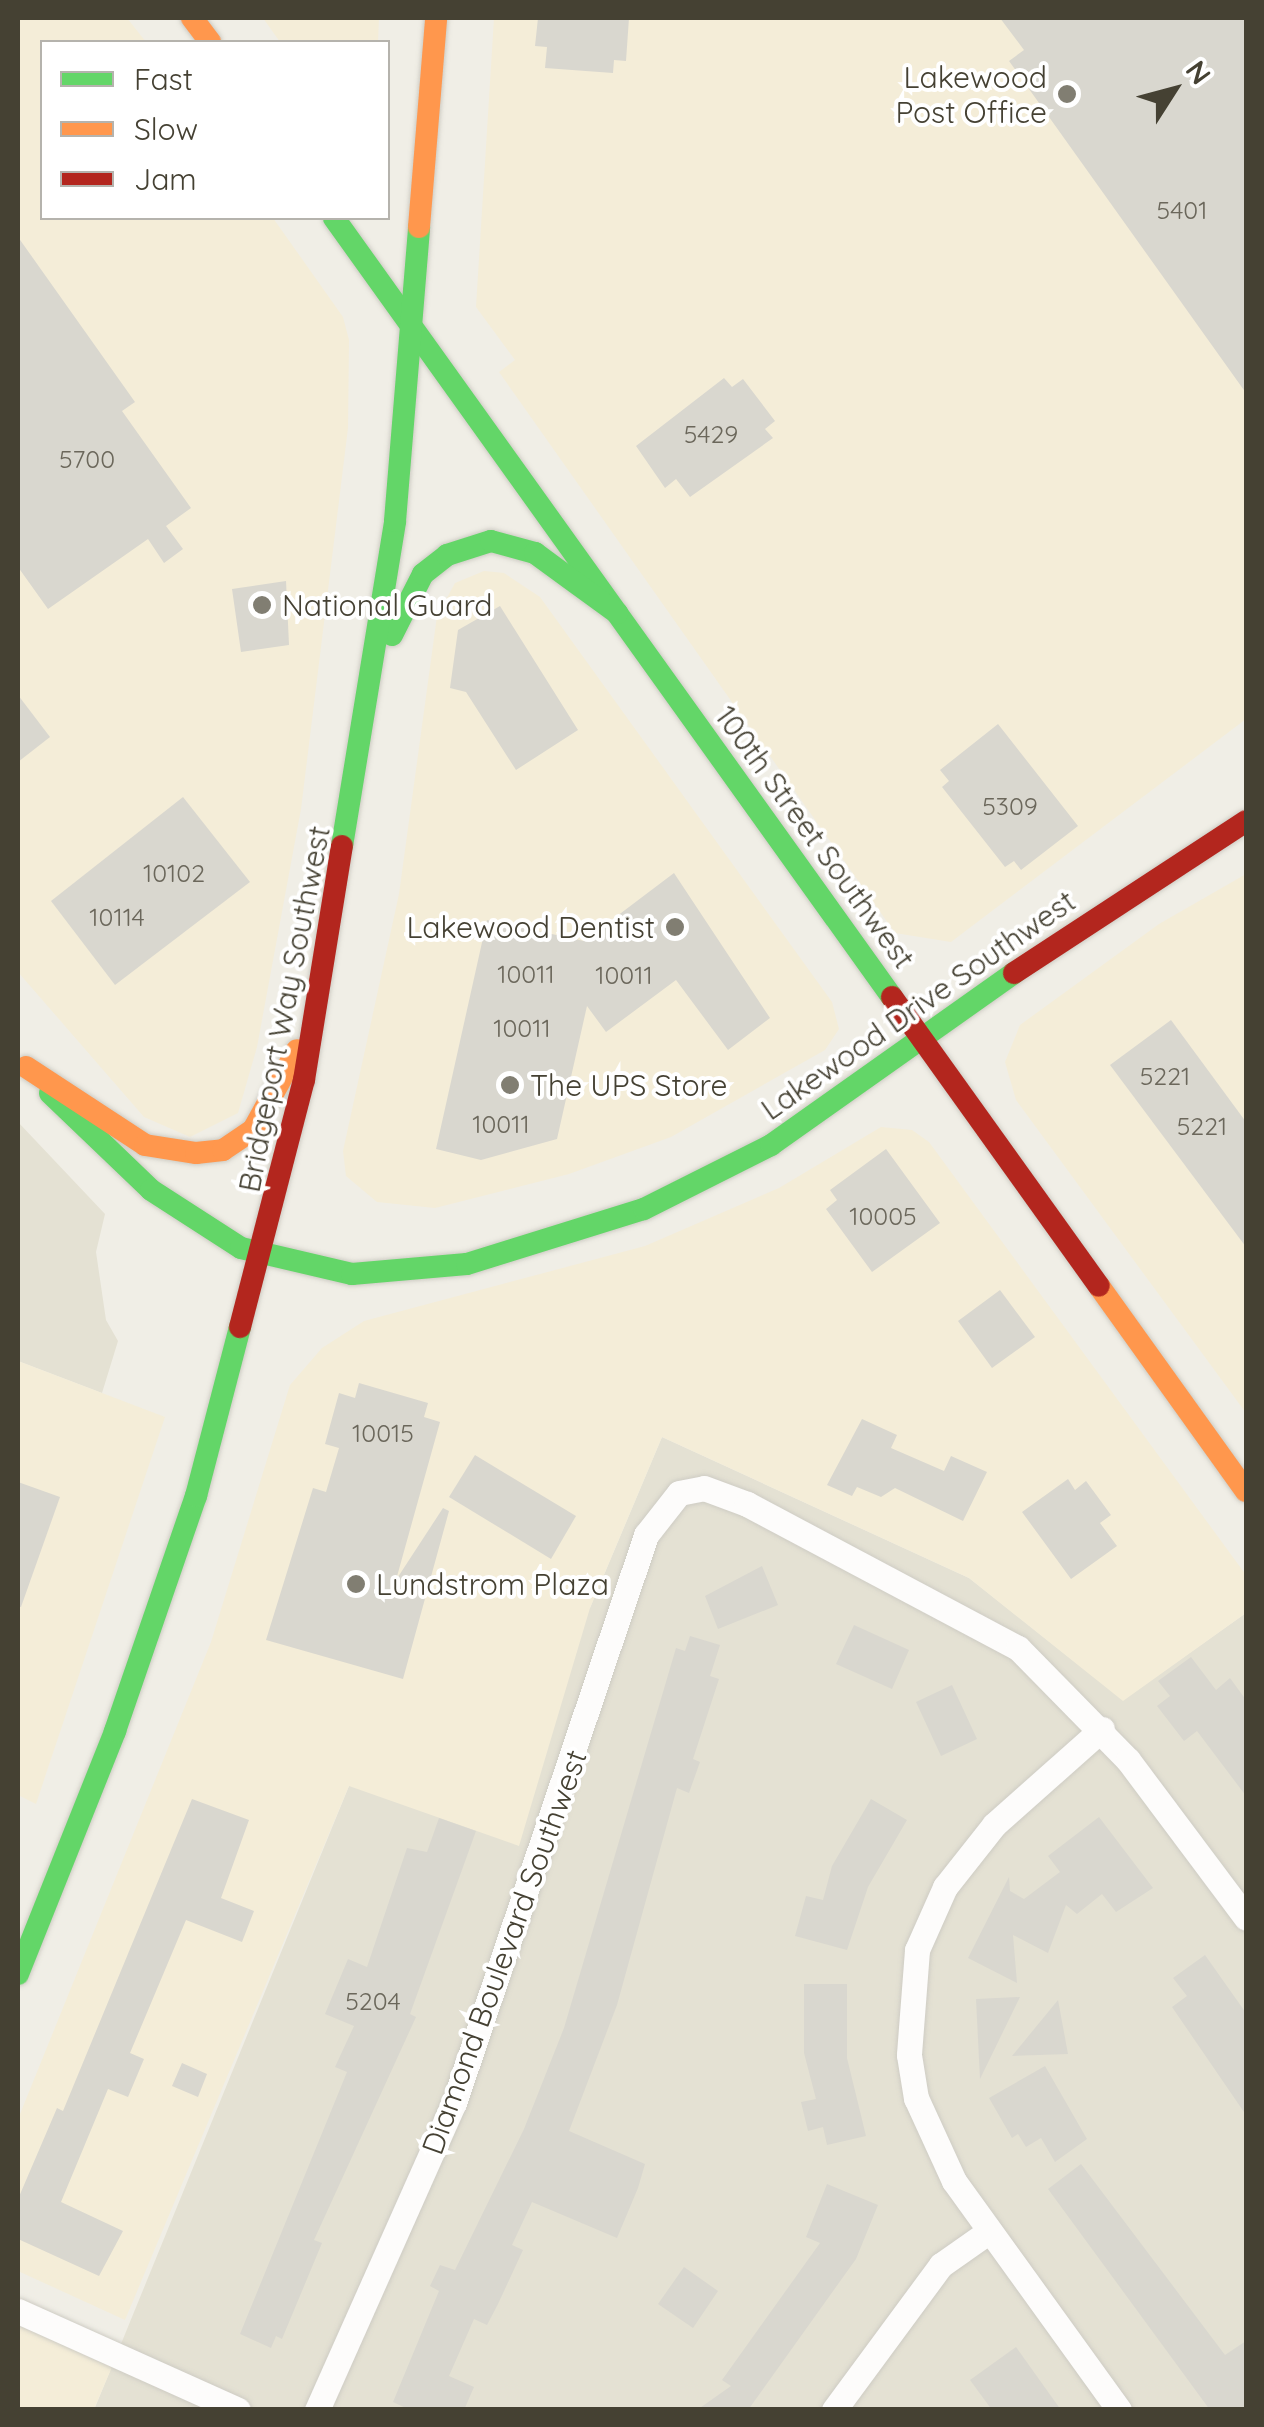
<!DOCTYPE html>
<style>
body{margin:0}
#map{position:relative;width:1264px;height:2427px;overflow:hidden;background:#f0eee6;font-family:Quicksand,sans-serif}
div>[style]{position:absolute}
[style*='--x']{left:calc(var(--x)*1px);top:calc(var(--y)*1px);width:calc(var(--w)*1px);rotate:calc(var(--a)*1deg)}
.residential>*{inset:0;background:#e4e1d3}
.commercial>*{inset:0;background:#f4edd8}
.building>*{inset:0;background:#d9d7cf}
.roads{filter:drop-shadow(0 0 2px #ceccc4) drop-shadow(0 0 2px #ceccc4)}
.street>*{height:25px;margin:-12.5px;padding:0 12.5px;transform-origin:12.5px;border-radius:12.5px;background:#fdfcfb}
.fast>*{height:22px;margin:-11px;padding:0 11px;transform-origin:11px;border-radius:11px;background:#63d668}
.slow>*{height:22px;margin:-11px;padding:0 11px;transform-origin:11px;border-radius:11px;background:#ff974d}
.jam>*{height:22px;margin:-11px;padding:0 11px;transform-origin:11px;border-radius:11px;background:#b3261e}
.dots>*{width:28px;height:28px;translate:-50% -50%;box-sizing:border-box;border:5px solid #fff;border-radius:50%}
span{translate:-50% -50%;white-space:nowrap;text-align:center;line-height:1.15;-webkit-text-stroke:8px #fff;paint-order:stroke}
.number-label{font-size:25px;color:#6b675b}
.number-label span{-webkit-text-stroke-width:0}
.poi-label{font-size:30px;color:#454133}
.right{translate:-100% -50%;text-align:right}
.left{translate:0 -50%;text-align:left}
.street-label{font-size:30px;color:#454133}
.frame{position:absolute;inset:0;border:20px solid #454133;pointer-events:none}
.legend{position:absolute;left:40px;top:40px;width:350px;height:180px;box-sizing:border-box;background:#fff;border:2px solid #b5b3ad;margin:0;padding:12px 18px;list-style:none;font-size:30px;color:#454133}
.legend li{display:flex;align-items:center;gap:20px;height:50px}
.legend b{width:50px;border:2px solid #b5b3ad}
.north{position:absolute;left:1124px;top:40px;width:100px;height:100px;-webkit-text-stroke:8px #fff;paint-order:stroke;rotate:54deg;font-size:28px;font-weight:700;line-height:40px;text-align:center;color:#454133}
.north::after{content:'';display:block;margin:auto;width:35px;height:45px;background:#454133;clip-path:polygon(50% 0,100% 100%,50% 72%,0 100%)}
</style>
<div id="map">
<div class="residential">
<div style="clip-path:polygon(18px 1122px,105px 1214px,96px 1252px,106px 1320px,118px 1341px,102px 1393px,18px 1361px)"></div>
<div style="clip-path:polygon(662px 1437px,969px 1578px,1123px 1700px,1246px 1613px,1246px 2409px,94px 2410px,349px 1786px,590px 1608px)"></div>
</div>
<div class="commercial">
<div style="clip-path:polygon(18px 18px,127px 18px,146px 42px,42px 42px,42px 218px,273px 218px,343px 317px,349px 340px,348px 428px,301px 809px,257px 1047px,238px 1113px,190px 1137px,144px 1117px,18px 972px)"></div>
<div style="clip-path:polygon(263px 18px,379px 18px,378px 42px,280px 42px)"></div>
<div style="clip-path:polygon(494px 18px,1246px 18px,1246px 719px,951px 942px,895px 933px,499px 372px,515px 360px,476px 307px)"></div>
<div style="clip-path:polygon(484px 571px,504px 573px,540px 597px,832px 1002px,839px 1029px,825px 1050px,671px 1137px,569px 1174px,435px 1208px,377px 1202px,346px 1176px,343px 1151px,399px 894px,437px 616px,455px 583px)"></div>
<div style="clip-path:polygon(1246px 874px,1246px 1413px,1016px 1100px,1005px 1062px,1020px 1025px,1159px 924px)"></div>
<div style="clip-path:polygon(881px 1127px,912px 1130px,929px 1142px,1246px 1575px,1246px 1613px,1123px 1701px,969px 1578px,662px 1437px,590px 1608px,519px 1846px,349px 1786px,125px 2320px,18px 2271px,18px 2119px,211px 1642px,290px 1385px,322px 1348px,364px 1321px,645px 1246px,779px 1188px)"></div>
<div style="clip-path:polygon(18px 1361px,165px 1417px,36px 1804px,18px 1795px)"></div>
<div style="clip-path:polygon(18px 2325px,112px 2367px,94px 2409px,18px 2409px)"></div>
</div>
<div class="building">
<div style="clip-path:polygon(538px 18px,629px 18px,626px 61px,614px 60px,613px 73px,545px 68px,547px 47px,535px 46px)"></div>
<div style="clip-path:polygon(1000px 18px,1246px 18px,1246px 393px,1009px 61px,1024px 50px)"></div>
<div style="clip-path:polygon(18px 237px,135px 402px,122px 411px,191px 508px,166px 526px,183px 549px,164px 563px,148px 539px,48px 609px,18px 567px)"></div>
<div style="clip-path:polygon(724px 378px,732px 387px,743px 379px,775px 421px,765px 429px,773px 438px,690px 497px,676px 479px,665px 488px,636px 446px)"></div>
<div style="clip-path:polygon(286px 581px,289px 645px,241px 652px,232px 589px)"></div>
<div style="clip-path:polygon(500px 606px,578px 730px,516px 770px,466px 692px,450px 688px,458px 630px)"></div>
<div style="clip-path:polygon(18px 695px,50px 737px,18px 762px)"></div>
<div style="clip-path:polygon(998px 724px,1078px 826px,1021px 870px,1014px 861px,1005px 867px,942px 787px,949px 781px,940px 770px)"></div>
<div style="clip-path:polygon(183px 797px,250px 882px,115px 985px,51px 901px)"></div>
<div style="clip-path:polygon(674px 873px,770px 1018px,728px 1050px,676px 980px,606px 1032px,587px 1006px,557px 1139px,481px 1160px,436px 1149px,487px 920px,584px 941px)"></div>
<div style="clip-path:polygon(1171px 1020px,1246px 1122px,1246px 1247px,1110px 1065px)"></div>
<div style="clip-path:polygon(886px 1149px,940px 1223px,872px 1272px,826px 1209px,837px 1200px,830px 1190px)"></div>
<div style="clip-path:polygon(1000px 1290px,1035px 1337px,992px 1368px,958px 1321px)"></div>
<div style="clip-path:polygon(359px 1383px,428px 1403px,424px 1417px,440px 1422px,396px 1580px,443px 1508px,449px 1511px,403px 1679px,266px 1640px,313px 1488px,326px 1492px,339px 1448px,325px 1444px,339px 1393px,355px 1398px)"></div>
<div style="clip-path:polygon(862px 1419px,897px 1435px,891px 1448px,944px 1471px,951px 1456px,987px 1472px,963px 1521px,895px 1488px,881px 1497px,857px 1487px,852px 1496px,827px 1485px)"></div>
<div style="clip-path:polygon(475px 1455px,576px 1516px,551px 1559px,449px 1497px)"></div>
<div style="clip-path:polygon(1068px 1479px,1075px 1490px,1086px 1481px,1111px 1515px,1100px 1523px,1117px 1546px,1071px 1579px,1022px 1512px)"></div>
<div style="clip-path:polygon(18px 1482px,60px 1497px,21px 1607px,18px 1606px)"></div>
<div style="clip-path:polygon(762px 1566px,778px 1605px,718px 1629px,705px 1596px)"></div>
<div style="clip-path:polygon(854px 1625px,909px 1650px,892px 1689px,836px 1664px)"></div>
<div style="clip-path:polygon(690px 1636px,720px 1645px,710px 1676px,719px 1679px,693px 1759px,700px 1762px,689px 1793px,677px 1788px,617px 2005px,569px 2131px,645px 2164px,638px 2188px,617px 2238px,532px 2202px,512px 2245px,523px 2250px,498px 2304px,487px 2325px,474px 2319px,449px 2376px,474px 2387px,464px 2410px,410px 2410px,393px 2402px,439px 2291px,430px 2286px,440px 2265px,455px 2270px,524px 2129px,564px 2028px,676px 1648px,685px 1651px)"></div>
<div style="clip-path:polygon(1191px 1657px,1216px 1690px,1230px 1678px,1246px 1700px,1246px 1796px,1197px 1731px,1184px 1741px,1157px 1706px,1170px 1696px,1158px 1681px)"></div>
<div style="clip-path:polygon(952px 1685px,977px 1739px,941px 1756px,916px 1702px)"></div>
<div style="clip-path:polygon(192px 1799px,249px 1820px,221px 1898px,254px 1911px,242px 1942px,186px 1920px,130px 2053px,144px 2059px,128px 2097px,108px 2089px,61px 2202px,123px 2231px,99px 2276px,18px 2239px,18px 2199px,57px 2108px,63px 2111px)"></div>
<div style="clip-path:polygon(871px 1799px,907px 1820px,868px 1887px,847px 1950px,795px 1936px,806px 1896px,823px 1900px,832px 1866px)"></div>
<div style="clip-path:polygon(1099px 1817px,1153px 1888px,1116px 1912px,1102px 1894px,1077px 1914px,1066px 1905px,1048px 1953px,1013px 1935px,1017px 1983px,968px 1958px,1009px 1877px,1010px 1891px,1024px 1899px,1060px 1872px,1048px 1856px)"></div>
<div style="clip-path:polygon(439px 1818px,476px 1831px,410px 2014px,416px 2017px,314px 2240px,322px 2243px,282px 2339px,276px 2336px,271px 2348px,240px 2334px,347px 2072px,335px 2067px,354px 2026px,325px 2014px,348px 1959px,367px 1967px,407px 1848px,427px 1852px)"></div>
<div style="clip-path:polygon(1205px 1955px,1246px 2013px,1246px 2115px,1172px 2007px,1187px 1996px,1173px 1978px)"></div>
<div style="clip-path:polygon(804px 1984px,847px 1984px,847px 2058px,866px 2136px,827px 2145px,823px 2127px,808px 2131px,801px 2102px,816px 2099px,804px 2053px)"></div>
<div style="clip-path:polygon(1020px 1997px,980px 2079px,976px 1999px)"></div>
<div style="clip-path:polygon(1058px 2000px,1068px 2054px,1012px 2056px)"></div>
<div style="clip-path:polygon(182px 2063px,207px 2074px,198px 2097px,172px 2086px)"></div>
<div style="clip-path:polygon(1045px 2066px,1087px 2139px,1055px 2162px,1041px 2138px,1026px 2147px,1018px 2134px,1012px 2138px,989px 2098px)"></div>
<div style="clip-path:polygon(1081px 2164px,1225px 2355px,1246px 2341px,1246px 2410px,1210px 2410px,1048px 2189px)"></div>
<div style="clip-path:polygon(827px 2184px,878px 2205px,856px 2259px,748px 2410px,697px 2410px,731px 2386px,722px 2380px,820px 2243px,806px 2237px)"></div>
<div style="clip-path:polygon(684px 2267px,718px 2291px,693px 2328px,658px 2304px)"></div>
<div style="clip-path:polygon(1016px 2347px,1061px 2410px,992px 2410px,970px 2380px)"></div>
</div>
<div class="roads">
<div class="street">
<div style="--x:1102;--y:1729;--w:144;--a:138.4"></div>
<div style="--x:994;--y:1825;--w:79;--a:128.3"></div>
<div style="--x:945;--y:1887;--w:69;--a:114"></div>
<div style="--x:917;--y:1950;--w:105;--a:94.4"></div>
<div style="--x:909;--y:2055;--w:44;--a:80.8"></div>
<div style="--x:916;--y:2098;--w:91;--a:65.4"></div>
<div style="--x:954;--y:2181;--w:282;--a:54.2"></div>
<div style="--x:18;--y:2311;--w:241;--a:24.2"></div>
<div style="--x:317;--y:2410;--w:336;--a:-66"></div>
<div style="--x:454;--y:2103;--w:600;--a:-71.32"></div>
<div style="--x:646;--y:1535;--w:53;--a:-51.8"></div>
<div style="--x:679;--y:1493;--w:25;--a:-11"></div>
<div style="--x:704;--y:1488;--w:46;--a:20.4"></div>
<div style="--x:747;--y:1504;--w:307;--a:28"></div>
<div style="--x:1018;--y:1648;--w:157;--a:45.5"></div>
<div style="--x:1128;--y:1760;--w:197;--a:53.2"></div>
<div style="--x:834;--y:2410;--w:180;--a:-53.6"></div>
<div style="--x:941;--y:2265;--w:57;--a:-35.1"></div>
</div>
<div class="fast">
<div style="--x:334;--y:218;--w:958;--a:54.39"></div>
<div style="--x:392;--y:635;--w:68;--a:-63.1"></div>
<div style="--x:423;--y:574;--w:31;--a:-38"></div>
<div style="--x:447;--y:555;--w:46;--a:-17.7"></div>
<div style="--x:491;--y:541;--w:46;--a:15.3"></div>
<div style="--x:535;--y:553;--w:102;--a:36.2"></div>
<div style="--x:342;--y:846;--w:329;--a:-80.7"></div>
<div style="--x:395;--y:521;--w:295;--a:-85.3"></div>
<div style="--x:50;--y:1093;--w:140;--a:43.8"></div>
<div style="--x:151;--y:1190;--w:107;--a:32.8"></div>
<div style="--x:241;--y:1248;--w:114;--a:13.2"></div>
<div style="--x:352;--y:1274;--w:115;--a:-5"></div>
<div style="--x:467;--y:1264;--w:185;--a:-17.3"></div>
<div style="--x:644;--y:1209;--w:142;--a:-26.7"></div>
<div style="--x:771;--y:1145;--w:298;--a:-35.3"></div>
<div style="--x:18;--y:1974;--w:262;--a:-68.2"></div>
<div style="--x:115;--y:1731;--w:249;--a:-71"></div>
<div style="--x:196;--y:1496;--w:175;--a:-75.4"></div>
</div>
<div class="slow">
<div style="--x:192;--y:18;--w:30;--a:53"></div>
<div style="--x:419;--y:227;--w:210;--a:-85.3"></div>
<div style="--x:26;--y:1067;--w:142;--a:33.2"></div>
<div style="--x:145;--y:1145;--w:52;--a:8.9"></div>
<div style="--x:196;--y:1153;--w:27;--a:-6"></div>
<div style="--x:223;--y:1150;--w:36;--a:-34"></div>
<div style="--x:253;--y:1130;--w:91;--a:-61.2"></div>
<div style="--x:1099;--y:1286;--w:252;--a:54.4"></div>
</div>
<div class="jam">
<div style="--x:1014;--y:973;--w:277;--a:-33.2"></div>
<div style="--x:892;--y:997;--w:355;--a:54.4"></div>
<div style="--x:240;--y:1327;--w:255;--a:-75.5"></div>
<div style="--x:304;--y:1080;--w:237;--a:-80.8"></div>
</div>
</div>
<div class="dots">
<div style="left:1067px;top:94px;background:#817e72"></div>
<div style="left:262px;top:605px;background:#817e72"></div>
<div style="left:675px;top:927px;background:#817e72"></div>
<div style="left:510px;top:1085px;background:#817e72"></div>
<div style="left:356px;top:1584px;background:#817e72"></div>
</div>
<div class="number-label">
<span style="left:1182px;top:210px">5401</span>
<span style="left:711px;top:434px">5429</span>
<span style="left:87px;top:459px">5700</span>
<span style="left:1010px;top:806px">5309</span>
<span style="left:174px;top:873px">10102</span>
<span style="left:117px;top:917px">10114</span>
<span style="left:526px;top:974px">10011</span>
<span style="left:624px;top:975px">10011</span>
<span style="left:522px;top:1028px">10011</span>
<span style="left:1165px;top:1076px">5221</span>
<span style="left:501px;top:1124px">10011</span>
<span style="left:1202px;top:1126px">5221</span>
<span style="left:883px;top:1216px">10005</span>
<span style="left:383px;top:1433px">10015</span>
<span style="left:373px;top:2001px">5204</span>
</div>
<div class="poi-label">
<span class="right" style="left:1047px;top:94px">Lakewood<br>Post Office</span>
<span class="left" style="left:282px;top:605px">National Guard</span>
<span class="right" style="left:655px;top:927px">Lakewood Dentist</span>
<span class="left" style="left:530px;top:1085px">The UPS Store</span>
<span class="left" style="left:376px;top:1584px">Lundstrom Plaza</span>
</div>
<div class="street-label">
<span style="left:815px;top:837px;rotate:54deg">100th Street Southwest</span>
<span style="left:918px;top:1005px;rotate:-35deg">Lakewood Drive Southwest</span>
<span style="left:284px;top:1009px;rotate:-79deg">Bridgeport Way Southwest</span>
<span style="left:504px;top:1952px;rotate:-70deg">Diamond Boulevard Southwest</span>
</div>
<div class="frame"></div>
<ul class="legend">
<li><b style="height:12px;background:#63d668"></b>Fast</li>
<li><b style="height:12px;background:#ff974d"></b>Slow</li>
<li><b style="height:12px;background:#b3261e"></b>Jam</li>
</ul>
<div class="north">N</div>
</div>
